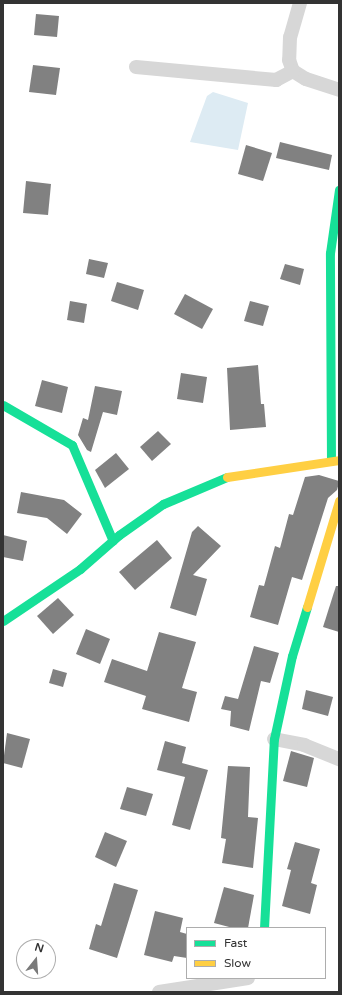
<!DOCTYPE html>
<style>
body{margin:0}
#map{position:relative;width:342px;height:995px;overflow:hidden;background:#fff;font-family:"Varela Round",sans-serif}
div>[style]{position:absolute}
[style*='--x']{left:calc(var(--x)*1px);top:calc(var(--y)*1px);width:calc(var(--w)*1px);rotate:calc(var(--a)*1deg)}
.water>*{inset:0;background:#ddebf3}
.building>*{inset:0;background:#818181}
.street>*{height:14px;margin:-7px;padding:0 7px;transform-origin:7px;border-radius:7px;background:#d7d7d7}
.fast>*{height:9px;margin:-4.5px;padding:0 4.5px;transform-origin:4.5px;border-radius:4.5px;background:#16e098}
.slow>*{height:9px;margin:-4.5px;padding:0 4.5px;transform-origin:4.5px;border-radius:4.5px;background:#ffcf43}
span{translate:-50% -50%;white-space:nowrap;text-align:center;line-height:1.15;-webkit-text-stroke:4px #fff;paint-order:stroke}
.frame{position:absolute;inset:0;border:4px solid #333;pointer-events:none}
.legend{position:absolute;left:186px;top:927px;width:140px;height:52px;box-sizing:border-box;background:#fff;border:1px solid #adadad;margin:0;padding:5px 7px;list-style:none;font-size:12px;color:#333}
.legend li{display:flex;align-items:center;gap:8px;height:20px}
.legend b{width:20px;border:1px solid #adadad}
.north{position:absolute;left:16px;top:939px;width:40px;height:40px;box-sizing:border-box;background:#fff;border:1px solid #adadad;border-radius:50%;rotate:17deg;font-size:11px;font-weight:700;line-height:16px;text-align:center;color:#333}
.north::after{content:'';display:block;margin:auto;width:14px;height:18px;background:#7a7a7a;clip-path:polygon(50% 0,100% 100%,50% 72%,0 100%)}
</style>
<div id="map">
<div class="water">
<div style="clip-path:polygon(213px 92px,248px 103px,238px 150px,190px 142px,207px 96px)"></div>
</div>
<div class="building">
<div style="clip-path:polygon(36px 14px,59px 16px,57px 37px,34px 35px)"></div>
<div style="clip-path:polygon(33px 65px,60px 68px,56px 95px,29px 92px)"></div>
<div style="clip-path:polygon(280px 142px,332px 155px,329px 170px,276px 158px)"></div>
<div style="clip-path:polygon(246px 145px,272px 153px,263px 181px,238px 174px)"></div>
<div style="clip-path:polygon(26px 181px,51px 184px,48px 215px,23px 213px)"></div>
<div style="clip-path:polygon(89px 259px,108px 263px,104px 278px,86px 274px)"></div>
<div style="clip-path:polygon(285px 264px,304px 269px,300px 285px,280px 279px)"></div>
<div style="clip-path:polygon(117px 282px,144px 290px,138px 310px,111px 301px)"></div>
<div style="clip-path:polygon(185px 294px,213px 309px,202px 329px,174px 314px)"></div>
<div style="clip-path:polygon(70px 301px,87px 304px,84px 323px,67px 320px)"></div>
<div style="clip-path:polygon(250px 301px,269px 306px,263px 326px,244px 321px)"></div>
<div style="clip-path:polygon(258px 365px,261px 404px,264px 404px,266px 427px,230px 430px,227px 368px)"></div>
<div style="clip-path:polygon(181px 373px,207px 377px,203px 403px,177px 399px)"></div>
<div style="clip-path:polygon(42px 380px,68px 387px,62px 413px,35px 406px)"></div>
<div style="clip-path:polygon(95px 386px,122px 391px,117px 415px,103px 412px,91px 452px,87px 450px,78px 435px,83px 418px,88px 420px)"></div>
<div style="clip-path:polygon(158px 431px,171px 444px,152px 461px,140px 447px)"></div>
<div style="clip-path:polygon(116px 453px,129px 469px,105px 488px,95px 470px)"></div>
<div style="clip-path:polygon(319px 475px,339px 481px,339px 483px,337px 490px,328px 498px,302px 580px,292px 577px,278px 625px,250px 617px,259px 585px,264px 586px,275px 546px,280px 548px,289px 514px,293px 515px,305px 477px)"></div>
<div style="clip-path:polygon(21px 492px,64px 500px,82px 514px,67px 534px,47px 518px,17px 513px)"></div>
<div style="clip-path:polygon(198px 526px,221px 546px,193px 575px,207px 579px,196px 616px,170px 608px,192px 532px)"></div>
<div style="clip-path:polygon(3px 535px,27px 541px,23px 561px,3px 557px)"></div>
<div style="clip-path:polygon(157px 540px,172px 558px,135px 590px,119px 572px)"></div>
<div style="clip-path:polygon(336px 586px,339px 586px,339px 632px,323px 627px)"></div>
<div style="clip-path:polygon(58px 598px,74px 615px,53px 634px,37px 616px)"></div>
<div style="clip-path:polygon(86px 629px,110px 639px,100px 664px,76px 654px)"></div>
<div style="clip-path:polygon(159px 632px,196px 642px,182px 688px,197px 692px,189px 722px,142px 709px,146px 696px,104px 682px,112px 659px,147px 671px)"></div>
<div style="clip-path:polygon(254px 646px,279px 653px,270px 683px,261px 681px,249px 731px,230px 726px,231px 711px,221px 709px,225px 696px,238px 699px)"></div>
<div style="clip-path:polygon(53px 669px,67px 673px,63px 687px,49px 683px)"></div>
<div style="clip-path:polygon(306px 690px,333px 697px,328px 716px,302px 709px)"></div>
<div style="clip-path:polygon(7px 733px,30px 739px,22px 768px,3px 763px)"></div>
<div style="clip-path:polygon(165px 741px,186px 747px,182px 763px,208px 770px,190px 830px,172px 825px,185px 777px,157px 770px)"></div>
<div style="clip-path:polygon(291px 751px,314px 758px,307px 787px,283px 781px)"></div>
<div style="clip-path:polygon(228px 766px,250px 767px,248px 817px,258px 818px,253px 868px,222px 863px,226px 839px,221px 838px)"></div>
<div style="clip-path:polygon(127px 787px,153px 794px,146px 816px,120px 809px)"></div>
<div style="clip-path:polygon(105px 832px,127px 841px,116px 867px,95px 857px)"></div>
<div style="clip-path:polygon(295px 842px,320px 849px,311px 883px,317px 885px,310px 914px,282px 906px,291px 870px,287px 869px)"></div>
<div style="clip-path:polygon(114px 883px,138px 890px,117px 958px,89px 949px,96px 924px,101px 926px)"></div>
<div style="clip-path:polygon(224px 887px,254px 895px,248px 928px,233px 928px,214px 923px)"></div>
<div style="clip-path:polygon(155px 911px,183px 918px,180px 932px,187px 934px,187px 958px,174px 956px,172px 962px,144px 955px)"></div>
</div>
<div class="street">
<div style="--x:300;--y:3;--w:35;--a:106"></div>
<div style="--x:290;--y:37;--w:23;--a:92"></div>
<div style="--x:289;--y:60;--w:12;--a:70"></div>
<div style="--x:293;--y:71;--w:15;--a:32"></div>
<div style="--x:306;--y:79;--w:35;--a:18"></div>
<div style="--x:136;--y:67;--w:141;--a:5.3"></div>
<div style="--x:276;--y:80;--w:19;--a:-28"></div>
<div style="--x:274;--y:739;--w:31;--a:11"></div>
<div style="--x:304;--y:745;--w:38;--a:22"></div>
<div style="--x:159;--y:992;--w:90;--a:-8.9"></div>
</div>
<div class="fast">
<div style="--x:3;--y:405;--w:80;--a:30.1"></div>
<div style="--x:72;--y:445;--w:104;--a:66.9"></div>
<div style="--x:331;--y:461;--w:208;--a:-90.3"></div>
<div style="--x:330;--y:253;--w:64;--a:-81.9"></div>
<div style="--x:3;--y:621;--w:93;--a:-34"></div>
<div style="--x:80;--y:569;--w:52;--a:-41.1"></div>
<div style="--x:119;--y:535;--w:54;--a:-35.2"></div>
<div style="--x:163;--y:504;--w:69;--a:-22.9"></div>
<div style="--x:264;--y:928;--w:189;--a:-87"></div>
<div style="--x:274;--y:739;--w:85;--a:-77.8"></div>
<div style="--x:292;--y:656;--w:51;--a:-73"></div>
</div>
<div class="slow">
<div style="--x:227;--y:477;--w:113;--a:-8.6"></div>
<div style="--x:307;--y:607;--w:111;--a:-73.2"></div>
</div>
<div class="frame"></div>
<ul class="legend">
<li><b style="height:5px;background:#16e098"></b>Fast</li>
<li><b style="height:5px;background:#ffcf43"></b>Slow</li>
</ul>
<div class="north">N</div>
</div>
